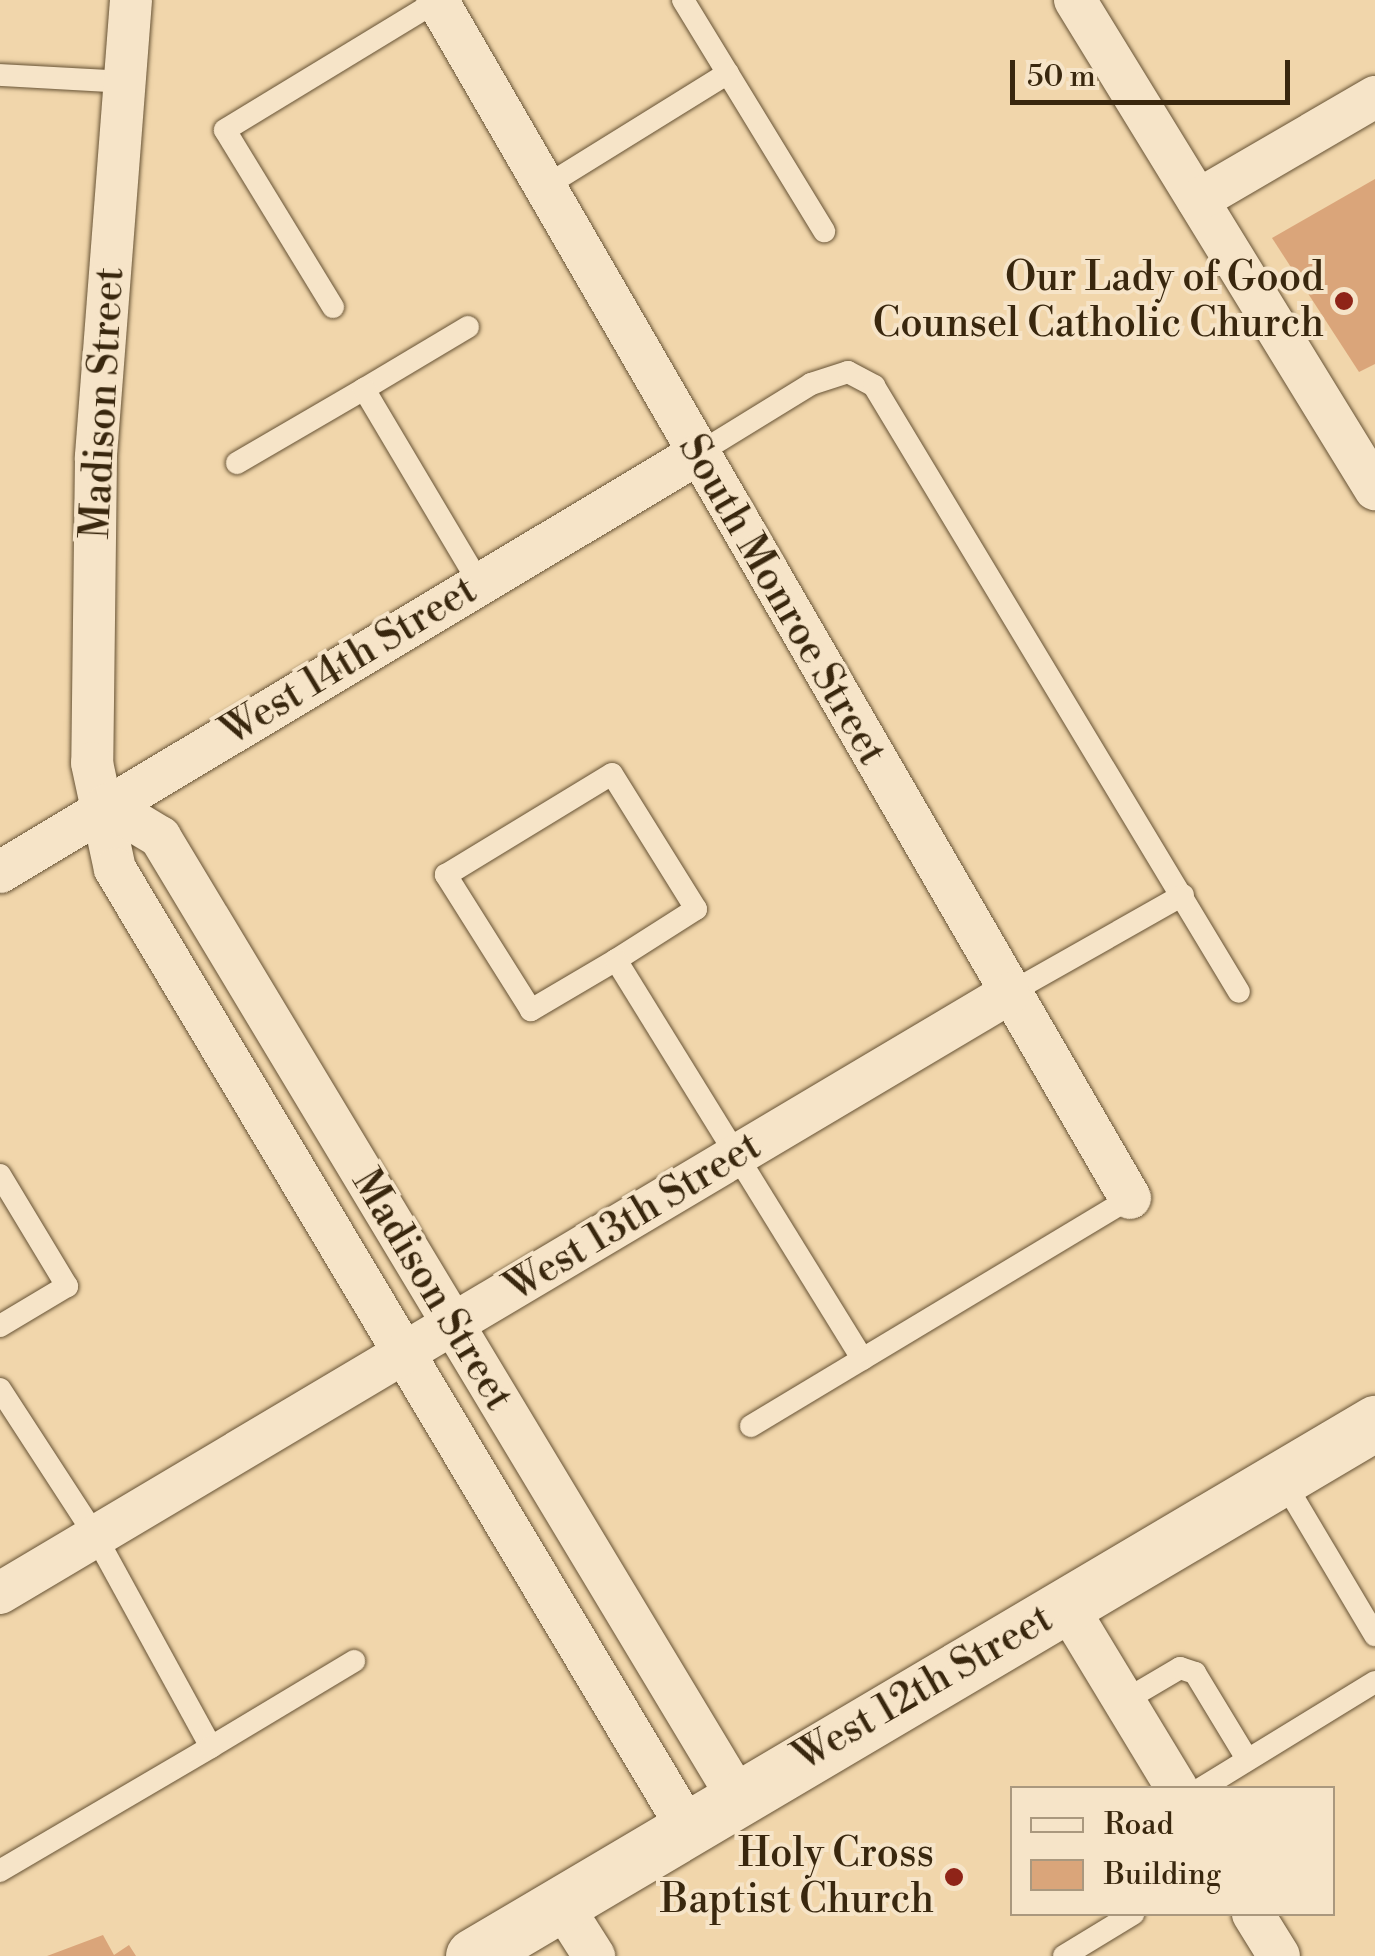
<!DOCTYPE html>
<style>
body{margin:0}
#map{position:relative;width:1375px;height:1956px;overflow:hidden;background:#f1d6ab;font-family:"Libre Bodoni",serif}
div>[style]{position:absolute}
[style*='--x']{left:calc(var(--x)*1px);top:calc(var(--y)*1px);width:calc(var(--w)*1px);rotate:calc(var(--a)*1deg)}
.building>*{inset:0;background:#daa57a}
.roads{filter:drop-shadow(0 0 2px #675335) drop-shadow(0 0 2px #675335)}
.service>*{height:22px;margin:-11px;padding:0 11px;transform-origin:11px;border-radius:11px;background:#f6e4c8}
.minor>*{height:42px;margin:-21px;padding:0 21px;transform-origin:21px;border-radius:21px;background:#f6e4c8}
.secondary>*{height:55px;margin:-27.5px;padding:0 27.5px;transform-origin:27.5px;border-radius:27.5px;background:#f6e4c8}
.dots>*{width:28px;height:28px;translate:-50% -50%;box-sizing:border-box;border:5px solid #f6e4c8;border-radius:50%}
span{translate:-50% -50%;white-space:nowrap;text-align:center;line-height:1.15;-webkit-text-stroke:8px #f6e4c8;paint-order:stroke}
.poi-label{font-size:40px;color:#39270e}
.right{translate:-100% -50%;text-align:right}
.street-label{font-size:40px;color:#39270e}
.legend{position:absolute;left:1010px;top:1786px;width:325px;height:130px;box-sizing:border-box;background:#f6e4c8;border:2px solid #aa987e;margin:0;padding:12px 18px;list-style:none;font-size:30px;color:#39270e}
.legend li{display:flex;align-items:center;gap:20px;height:50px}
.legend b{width:50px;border:2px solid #aa987e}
.scale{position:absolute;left:1010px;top:60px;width:280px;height:45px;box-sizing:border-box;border:5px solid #39270e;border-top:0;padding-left:12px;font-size:30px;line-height:35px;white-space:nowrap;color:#39270e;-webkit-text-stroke:8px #f6e4c8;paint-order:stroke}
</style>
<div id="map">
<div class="building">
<div style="clip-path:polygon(1375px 179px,1375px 364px,1359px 372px,1272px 238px)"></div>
<div style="clip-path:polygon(103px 1935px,114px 1955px,129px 1945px,136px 1956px,47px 1956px)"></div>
</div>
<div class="roads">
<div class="service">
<div style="--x:683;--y:0;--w:271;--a:58.6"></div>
<div style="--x:0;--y:75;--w:125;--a:3.2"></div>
<div style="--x:541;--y:189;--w:220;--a:-31.8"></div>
<div style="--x:333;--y:307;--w:207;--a:-121.4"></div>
<div style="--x:225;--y:130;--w:248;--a:-31.3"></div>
<div style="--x:364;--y:389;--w:121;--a:-30.8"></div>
<div style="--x:699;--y:453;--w:132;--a:-31.6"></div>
<div style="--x:811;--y:384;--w:39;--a:-18"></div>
<div style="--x:848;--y:372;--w:30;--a:28"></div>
<div style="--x:874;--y:386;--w:707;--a:58.94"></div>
<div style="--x:237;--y:463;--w:147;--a:-30.2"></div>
<div style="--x:364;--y:389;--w:226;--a:59.3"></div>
<div style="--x:616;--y:960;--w:99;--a:149.5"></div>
<div style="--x:531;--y:1010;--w:160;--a:-122.2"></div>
<div style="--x:446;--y:875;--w:194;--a:-31.3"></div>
<div style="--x:612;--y:774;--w:159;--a:58.1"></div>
<div style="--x:696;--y:909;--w:95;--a:147.5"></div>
<div style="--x:616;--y:960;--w:469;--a:58.3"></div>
<div style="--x:1008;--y:994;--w:201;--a:-29.5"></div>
<div style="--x:0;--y:1175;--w:130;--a:58.9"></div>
<div style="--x:67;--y:1286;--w:78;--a:149.2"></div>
<div style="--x:0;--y:1389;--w:176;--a:57"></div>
<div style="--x:96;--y:1537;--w:239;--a:61.3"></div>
<div style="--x:211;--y:1747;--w:245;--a:149.6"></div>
<div style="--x:751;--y:1426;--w:442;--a:-31"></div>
<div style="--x:1281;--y:1477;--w:184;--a:59.3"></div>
<div style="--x:1124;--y:1701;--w:65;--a:-30.5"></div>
<div style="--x:1180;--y:1668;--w:16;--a:18"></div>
<div style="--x:1195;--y:1673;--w:100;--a:58.8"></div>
<div style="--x:211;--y:1747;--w:167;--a:-31"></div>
<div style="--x:1202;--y:1788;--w:203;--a:-31.5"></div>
<div style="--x:1064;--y:1956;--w:81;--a:-31.3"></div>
</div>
<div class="minor">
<div style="--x:131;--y:0;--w:458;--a:94.4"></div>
<div style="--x:96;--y:457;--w:306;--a:90.7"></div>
<div style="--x:92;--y:763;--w:108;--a:77.8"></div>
<div style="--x:115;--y:869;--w:1116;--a:59.16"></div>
<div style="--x:437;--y:0;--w:1384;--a:59.95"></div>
<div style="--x:1075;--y:0;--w:574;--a:58.47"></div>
<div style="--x:1198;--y:200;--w:205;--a:-30.2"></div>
<div style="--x:107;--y:805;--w:62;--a:31.1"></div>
<div style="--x:160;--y:837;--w:1119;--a:58.97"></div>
<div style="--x:0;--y:872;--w:815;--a:-30.94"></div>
<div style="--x:0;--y:1593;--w:1173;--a:-30.72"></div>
<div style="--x:1066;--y:1605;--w:214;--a:58.8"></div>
<div style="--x:561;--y:1904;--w:62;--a:57.6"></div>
<div style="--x:1253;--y:1914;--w:49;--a:58.2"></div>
</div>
<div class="secondary">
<div style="--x:473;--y:1956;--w:1048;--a:-30.58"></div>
</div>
</div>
<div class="dots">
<div style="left:1344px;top:301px;background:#8f2418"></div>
<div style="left:954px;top:1877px;background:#8f2418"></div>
</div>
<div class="poi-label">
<span class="right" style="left:1324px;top:301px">Our Lady of Good<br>Counsel Catholic Church</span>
<span class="right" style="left:934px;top:1877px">Holy Cross<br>Baptist Church</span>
</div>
<div class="street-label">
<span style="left:103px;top:403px;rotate:-87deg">Madison Street</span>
<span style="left:782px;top:600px;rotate:60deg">South Monroe Street</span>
<span style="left:349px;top:661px;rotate:-31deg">West 14th Street</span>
<span style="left:633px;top:1217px;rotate:-31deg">West 13th Street</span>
<span style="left:432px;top:1290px;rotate:59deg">Madison Street</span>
<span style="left:923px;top:1688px;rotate:-30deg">West 12th Street</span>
</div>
<ul class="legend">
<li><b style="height:12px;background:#f6e4c8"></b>Road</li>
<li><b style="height:28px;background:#daa57a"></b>Building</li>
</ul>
<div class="scale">50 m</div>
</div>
